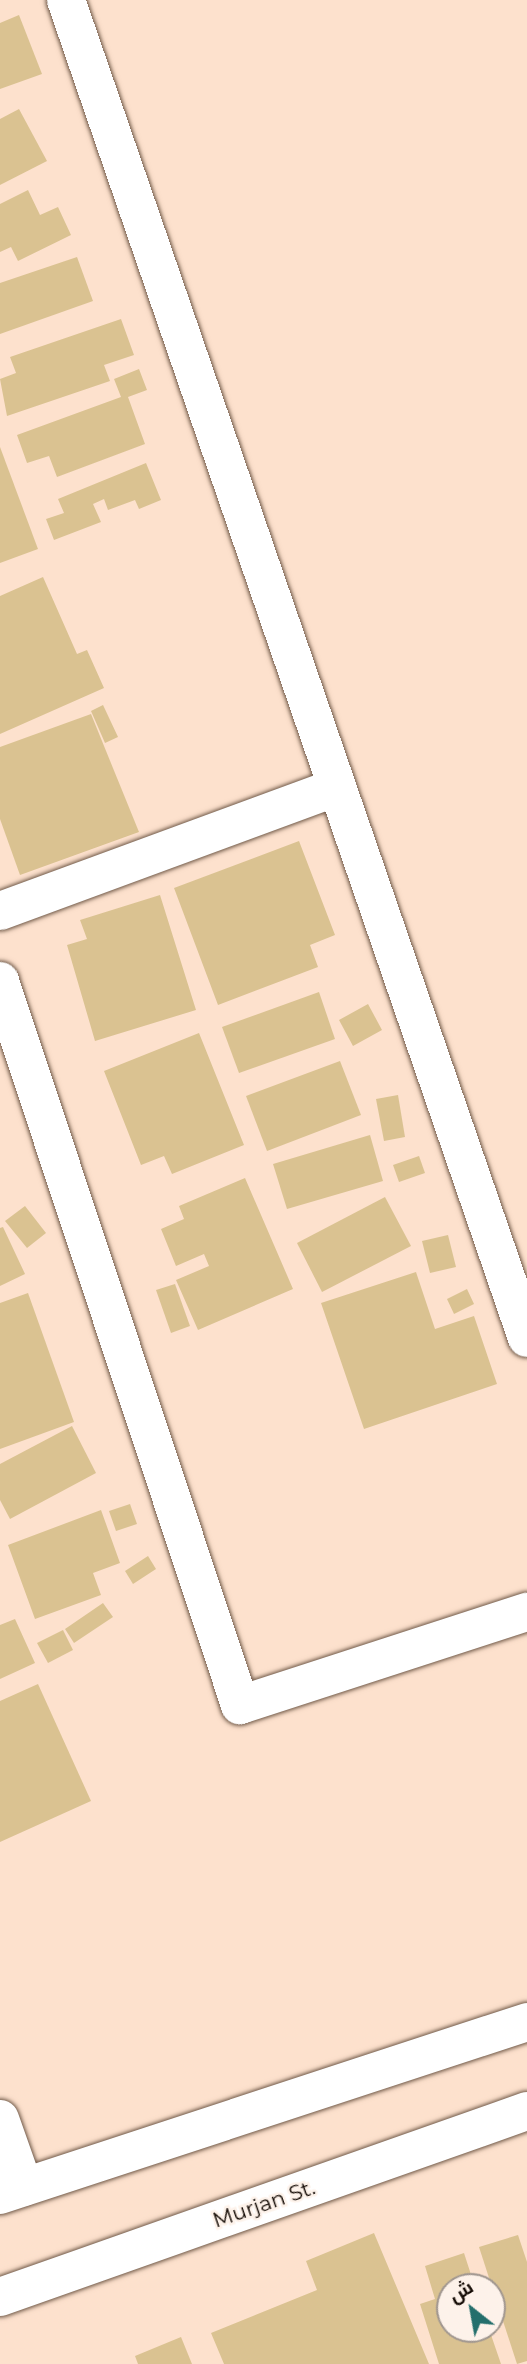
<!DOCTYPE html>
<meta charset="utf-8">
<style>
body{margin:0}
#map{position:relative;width:527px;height:2364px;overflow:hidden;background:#fde1cd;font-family:Montserrat,Cairo,sans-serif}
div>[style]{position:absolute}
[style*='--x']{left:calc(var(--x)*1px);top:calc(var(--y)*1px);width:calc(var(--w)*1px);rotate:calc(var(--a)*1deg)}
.building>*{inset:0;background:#dac291}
.roads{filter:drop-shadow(0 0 2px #715a49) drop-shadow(0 0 2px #715a49)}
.minor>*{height:38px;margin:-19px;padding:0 19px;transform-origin:19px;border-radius:19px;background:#fff}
span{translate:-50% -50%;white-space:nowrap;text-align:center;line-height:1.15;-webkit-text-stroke:5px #fdf2ea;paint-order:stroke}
.street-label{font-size:21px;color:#150c06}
.north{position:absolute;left:436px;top:2273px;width:70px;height:70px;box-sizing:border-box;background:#fdf2ea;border:2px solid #a0968f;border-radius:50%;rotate:329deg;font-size:19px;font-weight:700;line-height:28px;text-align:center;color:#150c06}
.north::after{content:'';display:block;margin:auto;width:24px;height:32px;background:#246f6c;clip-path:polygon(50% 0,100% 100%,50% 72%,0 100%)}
</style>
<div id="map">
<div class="building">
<div style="clip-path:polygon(19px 15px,42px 74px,0 89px,0 23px)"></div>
<div style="clip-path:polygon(19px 109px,47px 161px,0 185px,0 119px)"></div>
<div style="clip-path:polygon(28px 190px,40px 215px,58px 207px,71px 235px,18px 261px,11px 247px,0 252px,0 204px)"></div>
<div style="clip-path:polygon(77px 257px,93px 301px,0 334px,0 283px)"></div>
<div style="clip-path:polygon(121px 319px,134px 355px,104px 365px,110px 381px,7px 416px,0 379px,16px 373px,10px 357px)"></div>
<div style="clip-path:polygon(139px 369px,147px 390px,128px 397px,145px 444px,57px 477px,49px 456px,27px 463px,17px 435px,121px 397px,114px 379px)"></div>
<div style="clip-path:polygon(0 447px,38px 549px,0 563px)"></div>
<div style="clip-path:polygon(146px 463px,161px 500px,139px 509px,135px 500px,108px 510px,104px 499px,93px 504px,101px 522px,54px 540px,46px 519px,64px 513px,58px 499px)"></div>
<div style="clip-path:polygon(43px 577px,77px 654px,87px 650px,104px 688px,0 734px,0 596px)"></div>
<div style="clip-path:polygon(103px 705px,118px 737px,105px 743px,91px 711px)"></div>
<div style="clip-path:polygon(91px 714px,139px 832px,20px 875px,0 819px,0 747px)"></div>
<div style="clip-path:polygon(299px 841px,335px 935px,310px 945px,318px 967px,218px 1005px,174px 888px)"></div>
<div style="clip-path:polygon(160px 895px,196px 1010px,95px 1041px,67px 945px,87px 939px,80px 920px)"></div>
<div style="clip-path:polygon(319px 992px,335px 1039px,239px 1073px,222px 1027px)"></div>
<div style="clip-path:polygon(368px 1004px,382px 1030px,353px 1046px,339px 1020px)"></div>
<div style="clip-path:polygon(199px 1033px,244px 1145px,172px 1174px,164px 1156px,141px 1165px,104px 1071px)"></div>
<div style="clip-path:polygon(340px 1061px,361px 1115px,267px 1151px,246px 1096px)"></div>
<div style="clip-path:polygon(398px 1095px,405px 1137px,384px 1141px,376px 1099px)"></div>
<div style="clip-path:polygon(370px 1135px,383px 1181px,287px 1209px,273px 1164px)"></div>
<div style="clip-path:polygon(419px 1156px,425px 1173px,399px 1182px,393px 1165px)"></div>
<div style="clip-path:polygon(245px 1178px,293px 1289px,198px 1330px,176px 1280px,209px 1266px,204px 1254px,176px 1266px,161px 1229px,184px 1219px,179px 1206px)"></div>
<div style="clip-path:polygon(385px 1197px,411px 1246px,322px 1292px,297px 1243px)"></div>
<div style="clip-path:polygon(25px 1206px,46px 1233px,27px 1248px,5px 1221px)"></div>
<div style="clip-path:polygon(3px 1227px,25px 1274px,0 1286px,0 1228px)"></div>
<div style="clip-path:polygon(448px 1235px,456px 1267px,430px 1273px,422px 1241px)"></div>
<div style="clip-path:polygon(416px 1272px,435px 1329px,474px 1316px,497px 1384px,364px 1429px,321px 1303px)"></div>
<div style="clip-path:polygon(175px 1284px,190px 1326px,171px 1333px,156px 1290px)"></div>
<div style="clip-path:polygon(467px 1289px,474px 1304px,454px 1314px,447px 1299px)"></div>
<div style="clip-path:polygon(28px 1293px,74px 1422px,0 1449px,0 1303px)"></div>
<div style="clip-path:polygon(72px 1426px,96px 1473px,10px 1519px,0 1500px,0 1464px)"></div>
<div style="clip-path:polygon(130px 1504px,137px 1524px,116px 1531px,109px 1511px)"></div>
<div style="clip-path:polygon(101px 1510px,120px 1563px,93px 1573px,101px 1595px,35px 1619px,8px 1545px)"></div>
<div style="clip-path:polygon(148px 1556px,156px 1569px,133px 1584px,125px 1571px)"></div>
<div style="clip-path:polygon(103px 1603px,113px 1617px,74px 1643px,65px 1629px)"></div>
<div style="clip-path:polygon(15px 1619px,35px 1663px,0 1679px,0 1625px)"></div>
<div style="clip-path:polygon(63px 1630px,73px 1650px,48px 1663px,37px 1643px)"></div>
<div style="clip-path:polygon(38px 1684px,91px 1801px,0 1842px,0 1701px)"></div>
<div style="clip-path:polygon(374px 2233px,429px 2364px,224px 2364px,211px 2333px,317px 2290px,306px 2261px)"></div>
<div style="clip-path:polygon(518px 2235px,527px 2262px,527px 2361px,517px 2364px,479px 2247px)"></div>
<div style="clip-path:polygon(464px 2253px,475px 2287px,450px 2287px,450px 2329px,489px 2329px,501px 2364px,439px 2364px,420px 2304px,435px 2299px,425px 2266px)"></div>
<div style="clip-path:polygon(181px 2337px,192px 2364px,138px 2364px,135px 2356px)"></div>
</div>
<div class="roads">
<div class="minor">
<div style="--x:66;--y:0;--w:1415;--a:70.99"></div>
<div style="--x:0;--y:911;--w:359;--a:-20.2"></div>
<div style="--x:0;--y:981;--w:763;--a:71.66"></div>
<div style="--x:240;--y:1705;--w:302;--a:-18"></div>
<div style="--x:0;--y:2119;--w:72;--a:70.6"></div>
<div style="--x:0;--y:2195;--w:555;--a:-18.17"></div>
<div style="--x:0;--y:2297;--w:559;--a:-19.44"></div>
</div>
</div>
<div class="street-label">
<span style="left:264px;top:2204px;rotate:-19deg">Murjan St.</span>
</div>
<div class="north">ش</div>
</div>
